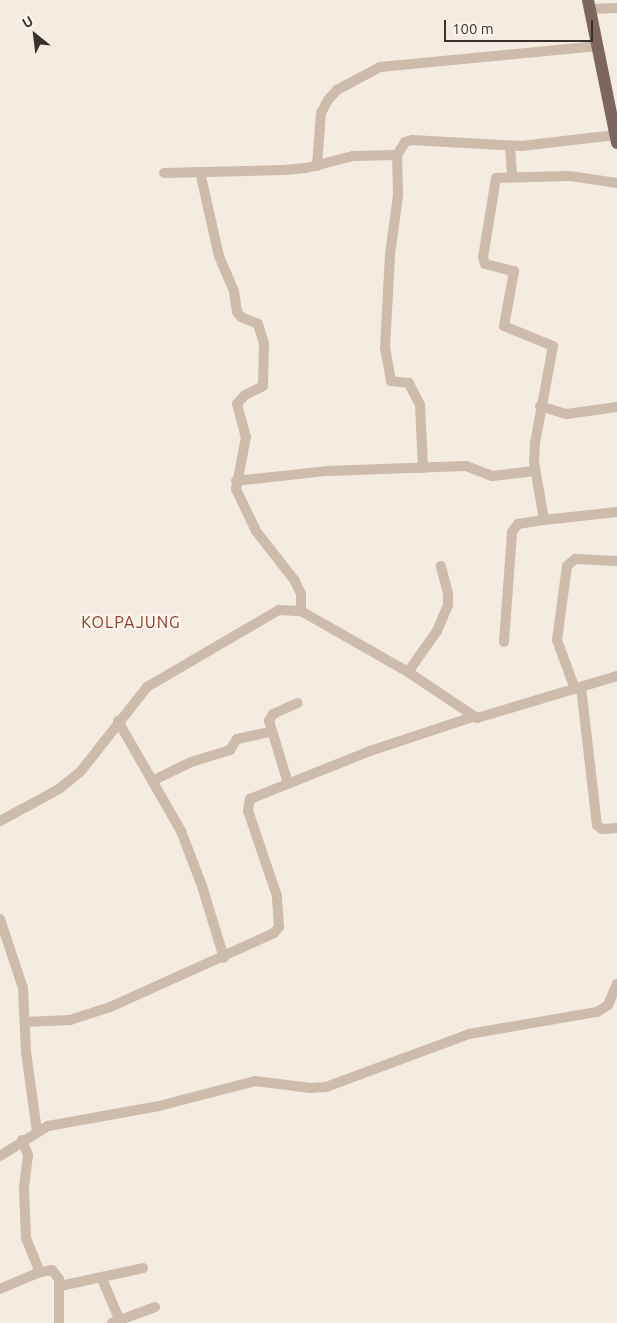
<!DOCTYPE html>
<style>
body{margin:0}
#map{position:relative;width:617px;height:1323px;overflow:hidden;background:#f4ebe1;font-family:Ubuntu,sans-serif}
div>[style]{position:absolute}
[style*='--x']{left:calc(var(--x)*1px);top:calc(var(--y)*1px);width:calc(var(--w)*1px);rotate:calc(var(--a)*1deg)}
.minor>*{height:10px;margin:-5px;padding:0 5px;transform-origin:5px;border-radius:5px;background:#cdbbac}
.major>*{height:12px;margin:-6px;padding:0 6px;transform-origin:6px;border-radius:6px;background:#7d675c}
span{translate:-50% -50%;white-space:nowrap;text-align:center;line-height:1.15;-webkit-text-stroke:4.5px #fbf5ee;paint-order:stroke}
.quarter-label{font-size:16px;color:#8c3b22;letter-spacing:1px}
.north{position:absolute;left:10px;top:10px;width:50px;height:50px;-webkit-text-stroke:4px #fbf5ee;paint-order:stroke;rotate:331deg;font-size:14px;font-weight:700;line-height:20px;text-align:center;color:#3b302b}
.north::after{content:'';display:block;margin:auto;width:18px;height:22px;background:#3b302b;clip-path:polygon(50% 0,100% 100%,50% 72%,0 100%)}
.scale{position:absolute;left:444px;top:20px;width:149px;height:22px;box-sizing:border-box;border:2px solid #3b302b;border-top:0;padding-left:6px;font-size:15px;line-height:18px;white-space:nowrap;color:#3b302b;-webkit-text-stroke:4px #fbf5ee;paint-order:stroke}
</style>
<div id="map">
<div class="minor">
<div style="--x:590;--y:9;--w:27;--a:-2"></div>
<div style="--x:510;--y:146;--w:31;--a:86"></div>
<div style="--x:317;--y:166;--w:53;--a:-85.7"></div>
<div style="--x:321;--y:113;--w:15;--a:-62"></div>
<div style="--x:328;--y:100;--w:13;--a:-48"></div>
<div style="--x:337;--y:90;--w:49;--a:-28.1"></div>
<div style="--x:380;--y:67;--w:219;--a:-5.5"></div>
<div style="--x:200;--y:172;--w:86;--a:77.3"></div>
<div style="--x:219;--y:256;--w:39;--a:67"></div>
<div style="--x:234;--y:292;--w:20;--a:81"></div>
<div style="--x:237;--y:312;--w:6;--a:51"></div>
<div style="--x:241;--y:317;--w:18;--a:22"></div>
<div style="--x:258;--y:324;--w:21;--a:73"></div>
<div style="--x:264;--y:344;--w:42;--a:91.4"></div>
<div style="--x:263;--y:386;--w:20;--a:153"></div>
<div style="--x:245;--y:395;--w:12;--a:132"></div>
<div style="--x:237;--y:404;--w:34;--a:75"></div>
<div style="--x:246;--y:437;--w:53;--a:100.9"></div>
<div style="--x:236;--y:489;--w:47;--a:64.5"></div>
<div style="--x:256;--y:531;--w:63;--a:52"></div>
<div style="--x:295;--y:581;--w:14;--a:65"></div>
<div style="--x:301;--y:594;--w:17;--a:90"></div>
<div style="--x:164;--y:173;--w:120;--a:-1.4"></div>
<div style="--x:284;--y:170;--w:22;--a:-5"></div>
<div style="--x:306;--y:168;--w:49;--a:-14.3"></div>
<div style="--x:353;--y:156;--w:44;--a:-1.3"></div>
<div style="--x:617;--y:183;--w:48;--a:-171.5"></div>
<div style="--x:570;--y:176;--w:74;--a:178.5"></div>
<div style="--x:496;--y:178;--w:80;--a:99.3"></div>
<div style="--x:483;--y:257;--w:7;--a:74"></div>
<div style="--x:485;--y:264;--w:30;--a:14"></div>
<div style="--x:514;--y:271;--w:56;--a:100.3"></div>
<div style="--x:504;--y:326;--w:53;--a:22.2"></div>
<div style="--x:553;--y:346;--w:99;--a:100.5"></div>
<div style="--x:535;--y:443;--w:19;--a:93"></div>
<div style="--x:534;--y:462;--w:59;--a:80.2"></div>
<div style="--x:544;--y:520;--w:73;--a:-6.3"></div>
<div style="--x:540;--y:406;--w:28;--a:17"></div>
<div style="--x:567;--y:414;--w:50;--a:-8"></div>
<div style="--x:423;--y:468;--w:63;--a:-92.7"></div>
<div style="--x:420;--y:405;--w:25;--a:-117"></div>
<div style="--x:409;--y:383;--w:18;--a:-174"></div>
<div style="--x:391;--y:381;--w:34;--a:-100"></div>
<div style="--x:385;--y:348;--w:93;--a:-86.9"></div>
<div style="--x:390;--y:255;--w:61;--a:-82.4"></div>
<div style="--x:398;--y:195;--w:40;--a:-91.4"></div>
<div style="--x:397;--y:155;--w:15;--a:-58"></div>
<div style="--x:405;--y:142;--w:7;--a:-16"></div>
<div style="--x:412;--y:140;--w:109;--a:3.2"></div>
<div style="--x:521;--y:146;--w:95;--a:-6.7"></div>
<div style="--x:236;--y:481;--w:92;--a:-6.3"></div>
<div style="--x:327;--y:471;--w:139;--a:-2.1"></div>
<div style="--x:466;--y:466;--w:28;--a:21"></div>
<div style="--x:492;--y:476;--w:43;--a:-6.6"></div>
<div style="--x:504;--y:642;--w:110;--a:-85.8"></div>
<div style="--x:512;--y:532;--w:10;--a:-53"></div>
<div style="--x:518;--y:524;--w:26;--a:-9"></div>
<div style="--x:408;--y:672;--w:50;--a:-54.7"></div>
<div style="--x:437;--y:631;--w:28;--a:-67"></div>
<div style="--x:448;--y:605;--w:12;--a:-90"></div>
<div style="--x:448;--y:593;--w:28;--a:-105"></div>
<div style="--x:581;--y:687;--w:139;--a:83.4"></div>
<div style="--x:597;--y:825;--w:6;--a:39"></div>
<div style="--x:602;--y:829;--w:15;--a:-4"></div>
<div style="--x:575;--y:689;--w:52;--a:-110.2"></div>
<div style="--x:557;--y:640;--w:75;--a:-82.3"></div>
<div style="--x:567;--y:566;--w:11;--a:-41"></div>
<div style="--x:575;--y:559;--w:42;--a:2.7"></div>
<div style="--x:118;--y:721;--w:127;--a:60.2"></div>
<div style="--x:181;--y:831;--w:59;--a:69.1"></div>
<div style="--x:202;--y:886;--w:75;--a:73"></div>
<div style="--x:152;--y:781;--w:43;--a:-26"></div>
<div style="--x:191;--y:762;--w:41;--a:-17.1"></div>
<div style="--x:230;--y:750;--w:13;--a:-58"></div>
<div style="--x:237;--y:739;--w:35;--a:-12"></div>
<div style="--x:288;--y:783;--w:65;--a:-107"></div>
<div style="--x:269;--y:721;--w:8;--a:-60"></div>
<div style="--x:273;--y:714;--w:27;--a:-24"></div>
<div style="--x:0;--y:821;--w:67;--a:-28.5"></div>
<div style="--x:59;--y:789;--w:28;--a:-39"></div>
<div style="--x:81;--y:771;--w:107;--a:-51.8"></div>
<div style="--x:147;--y:687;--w:153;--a:-30.3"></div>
<div style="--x:279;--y:610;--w:22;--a:3"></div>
<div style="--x:301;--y:611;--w:123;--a:29.7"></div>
<div style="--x:408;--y:672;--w:83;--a:33.7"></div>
<div style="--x:477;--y:718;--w:146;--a:-16.7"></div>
<div style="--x:0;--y:919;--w:73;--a:71.6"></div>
<div style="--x:23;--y:988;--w:64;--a:87.3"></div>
<div style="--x:26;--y:1052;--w:80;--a:82.1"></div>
<div style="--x:25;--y:1022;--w:45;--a:-2.5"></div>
<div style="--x:70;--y:1020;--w:40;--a:-18"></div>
<div style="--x:108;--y:1008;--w:182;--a:-24.3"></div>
<div style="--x:274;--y:933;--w:8;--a:-50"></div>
<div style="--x:279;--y:927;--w:31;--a:-94"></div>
<div style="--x:277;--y:896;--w:90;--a:-108.8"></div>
<div style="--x:248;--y:811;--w:12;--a:-81"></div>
<div style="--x:250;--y:799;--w:129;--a:-21.8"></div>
<div style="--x:370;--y:751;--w:108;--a:-18.3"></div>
<div style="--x:22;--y:1140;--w:16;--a:68"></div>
<div style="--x:28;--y:1155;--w:35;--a:97"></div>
<div style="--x:24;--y:1190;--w:48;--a:87.6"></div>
<div style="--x:26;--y:1238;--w:37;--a:68"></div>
<div style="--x:0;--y:1156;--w:57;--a:-32"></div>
<div style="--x:48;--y:1126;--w:113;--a:-10.2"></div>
<div style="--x:159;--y:1106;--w:99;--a:-14.6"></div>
<div style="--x:255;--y:1081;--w:56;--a:7.1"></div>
<div style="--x:311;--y:1088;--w:15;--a:-4"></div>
<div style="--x:326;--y:1087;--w:153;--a:-20.3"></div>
<div style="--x:469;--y:1034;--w:130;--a:-9.8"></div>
<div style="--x:597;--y:1012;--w:13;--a:-32"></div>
<div style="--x:608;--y:1005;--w:23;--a:-67"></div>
<div style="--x:102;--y:1279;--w:46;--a:66.8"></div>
<div style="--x:60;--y:1286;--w:85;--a:-12.2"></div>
<div style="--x:0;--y:1289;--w:43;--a:-23"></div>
<div style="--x:40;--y:1272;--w:12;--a:-9"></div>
<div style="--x:52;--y:1270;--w:11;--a:52"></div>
<div style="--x:59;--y:1279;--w:44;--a:90"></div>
<div style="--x:112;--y:1323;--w:46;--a:-20.4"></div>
</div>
<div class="major">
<div style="--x:588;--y:0;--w:146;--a:78.5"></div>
</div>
<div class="quarter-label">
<span style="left:131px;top:622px">KOLPAJUNG</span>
</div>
<div class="north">U</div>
<div class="scale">100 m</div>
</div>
